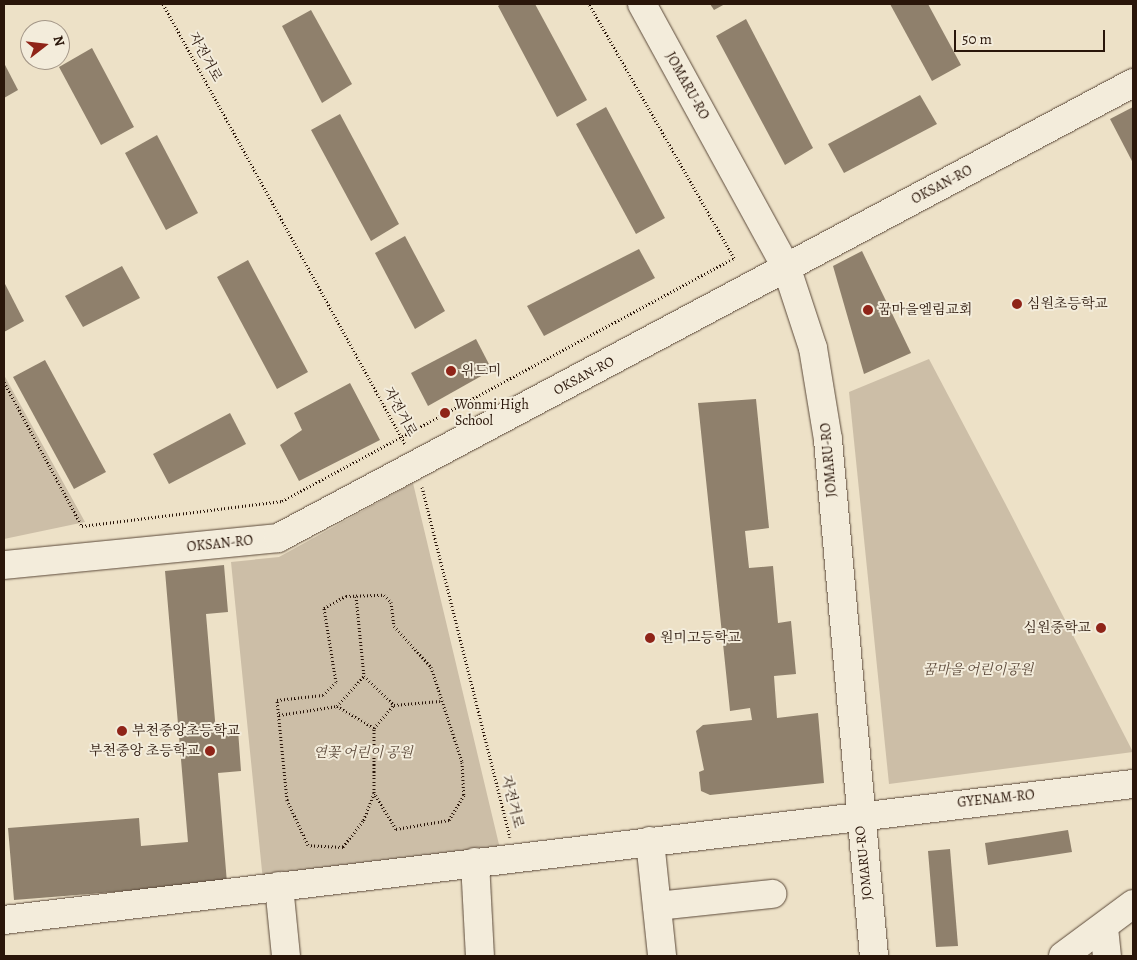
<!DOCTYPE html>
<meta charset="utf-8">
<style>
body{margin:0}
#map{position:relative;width:1137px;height:960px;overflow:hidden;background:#ede1c7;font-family:Alegreya,"Noto Serif KR",serif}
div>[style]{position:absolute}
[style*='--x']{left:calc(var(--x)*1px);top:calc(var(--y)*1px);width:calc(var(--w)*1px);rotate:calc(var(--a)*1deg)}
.green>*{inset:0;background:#ccbea7}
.building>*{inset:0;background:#8f806c}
.path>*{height:3px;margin-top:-1.5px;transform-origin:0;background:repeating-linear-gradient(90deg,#2a160a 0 1px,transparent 0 3.5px)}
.roads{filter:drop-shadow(0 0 1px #5b4939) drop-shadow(0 0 1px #5b4939)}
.minor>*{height:28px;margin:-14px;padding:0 14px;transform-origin:14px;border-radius:14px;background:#f3ecdb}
.dots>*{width:14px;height:14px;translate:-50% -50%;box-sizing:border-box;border:2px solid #f3ecdb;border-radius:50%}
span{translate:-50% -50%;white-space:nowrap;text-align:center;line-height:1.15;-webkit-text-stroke:4px #f3ecdb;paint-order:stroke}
.street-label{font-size:14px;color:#2a160a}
.poi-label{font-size:14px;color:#2a160a}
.left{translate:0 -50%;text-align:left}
.right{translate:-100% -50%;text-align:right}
.park-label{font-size:14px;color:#5b4839;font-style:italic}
.frame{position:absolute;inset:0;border:5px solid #2a160a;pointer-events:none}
.north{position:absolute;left:20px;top:20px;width:50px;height:50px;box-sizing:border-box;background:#f3ecdb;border:1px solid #a39687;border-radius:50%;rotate:74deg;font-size:14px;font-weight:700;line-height:20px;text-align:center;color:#2a160a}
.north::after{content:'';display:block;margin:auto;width:18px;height:22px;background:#8f2418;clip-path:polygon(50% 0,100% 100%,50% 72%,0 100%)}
.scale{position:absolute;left:954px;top:30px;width:151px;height:22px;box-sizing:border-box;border:2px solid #2a160a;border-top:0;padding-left:6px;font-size:15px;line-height:18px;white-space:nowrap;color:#2a160a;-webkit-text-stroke:4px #f3ecdb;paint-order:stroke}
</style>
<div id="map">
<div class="green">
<div style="clip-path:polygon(929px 359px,1006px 505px,1133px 752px,889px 784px,849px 392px)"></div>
<div style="clip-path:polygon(4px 375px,85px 522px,4px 539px)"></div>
<div style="clip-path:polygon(413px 483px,501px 853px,263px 881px,231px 562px,279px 557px)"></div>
</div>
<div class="building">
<div style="clip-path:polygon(501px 4px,535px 4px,587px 100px,557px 117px,498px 6px)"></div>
<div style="clip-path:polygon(710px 4px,725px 4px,714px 10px)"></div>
<div style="clip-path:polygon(890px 4px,928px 4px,961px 65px,932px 81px)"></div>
<div style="clip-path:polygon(311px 10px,352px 84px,322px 103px,282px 26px)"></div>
<div style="clip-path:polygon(746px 19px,813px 148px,785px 165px,716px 36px)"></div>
<div style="clip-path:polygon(92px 48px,134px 127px,101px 145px,59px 67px)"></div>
<div style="clip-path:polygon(4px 63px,18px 90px,4px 98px)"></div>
<div style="clip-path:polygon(920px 95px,937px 124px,844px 173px,828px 144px)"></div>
<div style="clip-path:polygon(606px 107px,665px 218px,636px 234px,576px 124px)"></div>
<div style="clip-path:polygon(1133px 107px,1133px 163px,1110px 119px)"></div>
<div style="clip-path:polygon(340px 114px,399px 224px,371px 241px,311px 130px)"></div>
<div style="clip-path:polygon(157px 135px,198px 213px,166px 230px,125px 153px)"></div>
<div style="clip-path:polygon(405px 236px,445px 311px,415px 329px,375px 253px)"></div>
<div style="clip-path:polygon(639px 249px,655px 278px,544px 336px,527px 306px)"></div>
<div style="clip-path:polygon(862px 251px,911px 353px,864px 374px,833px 266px)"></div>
<div style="clip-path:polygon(248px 260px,308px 372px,277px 389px,217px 277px)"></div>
<div style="clip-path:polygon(122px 266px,140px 298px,83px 327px,65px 296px)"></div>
<div style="clip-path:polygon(4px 282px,24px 321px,4px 332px)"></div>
<div style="clip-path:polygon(476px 339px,492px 370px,428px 406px,411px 373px)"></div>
<div style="clip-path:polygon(45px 360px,106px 472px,74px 489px,13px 377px)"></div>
<div style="clip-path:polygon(350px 383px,380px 440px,299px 481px,280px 445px,302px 430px,294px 413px)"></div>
<div style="clip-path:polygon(756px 399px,769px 528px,745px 531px,749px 568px,773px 566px,778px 623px,791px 621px,796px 674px,774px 676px,777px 718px,818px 713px,824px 783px,710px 795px,701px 791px,699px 772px,704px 770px,696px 731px,703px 725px,752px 720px,750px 708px,730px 711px,698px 403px)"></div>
<div style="clip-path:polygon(230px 413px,246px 444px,169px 484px,153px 454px)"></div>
<div style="clip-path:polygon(224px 565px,228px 612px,206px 614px,216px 732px,238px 730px,241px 771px,218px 773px,227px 883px,14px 900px,8px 828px,139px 818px,141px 846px,188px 842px,165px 571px)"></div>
<div style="clip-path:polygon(1068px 830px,1072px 852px,988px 865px,985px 843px)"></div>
<div style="clip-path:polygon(950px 849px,958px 946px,936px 947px,928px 851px)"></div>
</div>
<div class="path">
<div style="--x:163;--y:4;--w:502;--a:61.19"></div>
<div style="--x:4;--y:382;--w:164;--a:61.6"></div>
<div style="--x:82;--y:526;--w:202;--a:-7.1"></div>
<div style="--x:282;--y:501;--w:513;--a:-28.26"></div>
<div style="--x:734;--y:258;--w:292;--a:-119.7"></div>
<div style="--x:422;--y:487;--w:361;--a:75.9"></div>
<div style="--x:384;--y:595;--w:10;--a:45"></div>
<div style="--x:391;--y:602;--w:24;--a:83"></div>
<div style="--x:394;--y:626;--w:55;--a:47.9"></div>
<div style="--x:431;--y:667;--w:100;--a:71.9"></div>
<div style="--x:462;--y:762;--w:33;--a:87"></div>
<div style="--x:464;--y:795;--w:29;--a:121"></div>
<div style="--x:449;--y:820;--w:54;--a:170.4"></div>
<div style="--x:396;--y:829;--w:42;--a:-121.4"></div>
<div style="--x:374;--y:793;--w:30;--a:111"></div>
<div style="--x:363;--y:821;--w:33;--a:128"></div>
<div style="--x:343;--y:847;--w:35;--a:-177"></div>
<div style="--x:308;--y:845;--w:50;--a:-115"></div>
<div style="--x:287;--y:800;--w:100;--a:-95.7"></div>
<div style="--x:277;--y:700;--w:46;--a:-6.2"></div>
<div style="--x:323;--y:695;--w:18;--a:-45"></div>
<div style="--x:336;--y:682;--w:75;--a:-99.2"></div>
<div style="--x:324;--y:608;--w:25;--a:-29"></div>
<div style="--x:346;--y:596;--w:38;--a:-2"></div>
<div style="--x:356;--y:596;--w:80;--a:84.3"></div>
<div style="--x:364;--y:676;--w:42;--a:44"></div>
<div style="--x:337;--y:706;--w:43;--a:30.7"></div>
<div style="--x:279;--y:715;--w:59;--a:-8.8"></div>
<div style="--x:337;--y:706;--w:40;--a:-48"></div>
<div style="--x:374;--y:793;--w:65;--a:-90"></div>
<div style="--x:374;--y:728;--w:30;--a:-49"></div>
<div style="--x:394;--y:705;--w:46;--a:-5"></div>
</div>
<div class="roads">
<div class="minor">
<div style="--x:642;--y:4;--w:302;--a:61.3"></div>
<div style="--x:787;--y:269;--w:83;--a:71.8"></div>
<div style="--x:813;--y:348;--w:93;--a:80.7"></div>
<div style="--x:828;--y:440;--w:518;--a:84.91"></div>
<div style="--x:4;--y:565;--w:275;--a:-5.6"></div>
<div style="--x:278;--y:538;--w:969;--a:-28.02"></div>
<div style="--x:650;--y:841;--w:116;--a:84"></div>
<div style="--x:475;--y:862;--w:94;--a:87"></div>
<div style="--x:279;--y:886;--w:70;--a:84.3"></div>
<div style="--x:657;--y:906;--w:116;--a:-6"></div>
<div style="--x:4;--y:920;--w:1137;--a:-6.87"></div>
<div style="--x:1104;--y:928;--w:28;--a:84"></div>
<div style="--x:1063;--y:956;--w:87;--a:-36.6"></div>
</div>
</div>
<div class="dots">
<div style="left:1017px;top:304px;background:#8f2418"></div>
<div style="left:868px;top:310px;background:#8f2418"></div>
<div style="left:451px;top:371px;background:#8f2418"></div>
<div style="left:445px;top:413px;background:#8f2418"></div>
<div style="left:1101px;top:628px;background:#8f2418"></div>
<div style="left:650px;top:638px;background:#8f2418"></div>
<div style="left:122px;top:731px;background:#8f2418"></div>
<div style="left:210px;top:751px;background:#8f2418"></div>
</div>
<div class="street-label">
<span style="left:205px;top:57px;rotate:61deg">자전거로</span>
<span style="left:687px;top:86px;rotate:61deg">JOMARU-RO</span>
<span style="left:942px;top:185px;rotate:-28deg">OKSAN-RO</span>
<span style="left:584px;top:376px;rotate:-28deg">OKSAN-RO</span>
<span style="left:400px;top:412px;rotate:61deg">자전거로</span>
<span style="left:829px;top:460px;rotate:-95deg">JOMARU-RO</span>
<span style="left:220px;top:544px;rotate:-6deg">OKSAN-RO</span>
<span style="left:996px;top:799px;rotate:-6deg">GYENAM-RO</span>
<span style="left:512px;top:802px;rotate:76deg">자전거로</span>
<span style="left:864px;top:863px;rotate:-96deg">JOMARU-RO</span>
</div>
<div class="poi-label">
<span class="left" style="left:1027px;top:304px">심원초등학교</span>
<span class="left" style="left:878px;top:310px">꿈마을엘림교회</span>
<span class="left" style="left:461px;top:371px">위드미</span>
<span class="left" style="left:455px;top:413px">Wonmi High<br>School</span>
<span class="right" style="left:1091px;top:628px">심원중학교</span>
<span class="left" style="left:660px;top:638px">원미고등학교</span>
<span class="left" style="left:132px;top:731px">부천중앙초등학교</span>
<span class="right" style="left:200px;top:751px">부천중앙 초등학교</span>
</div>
<div class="park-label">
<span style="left:978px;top:670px">꿈마을 어린이공원</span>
<span style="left:363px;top:753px">연꽃 어린이 공원</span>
</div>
<div class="frame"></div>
<div class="north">N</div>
<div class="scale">50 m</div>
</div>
